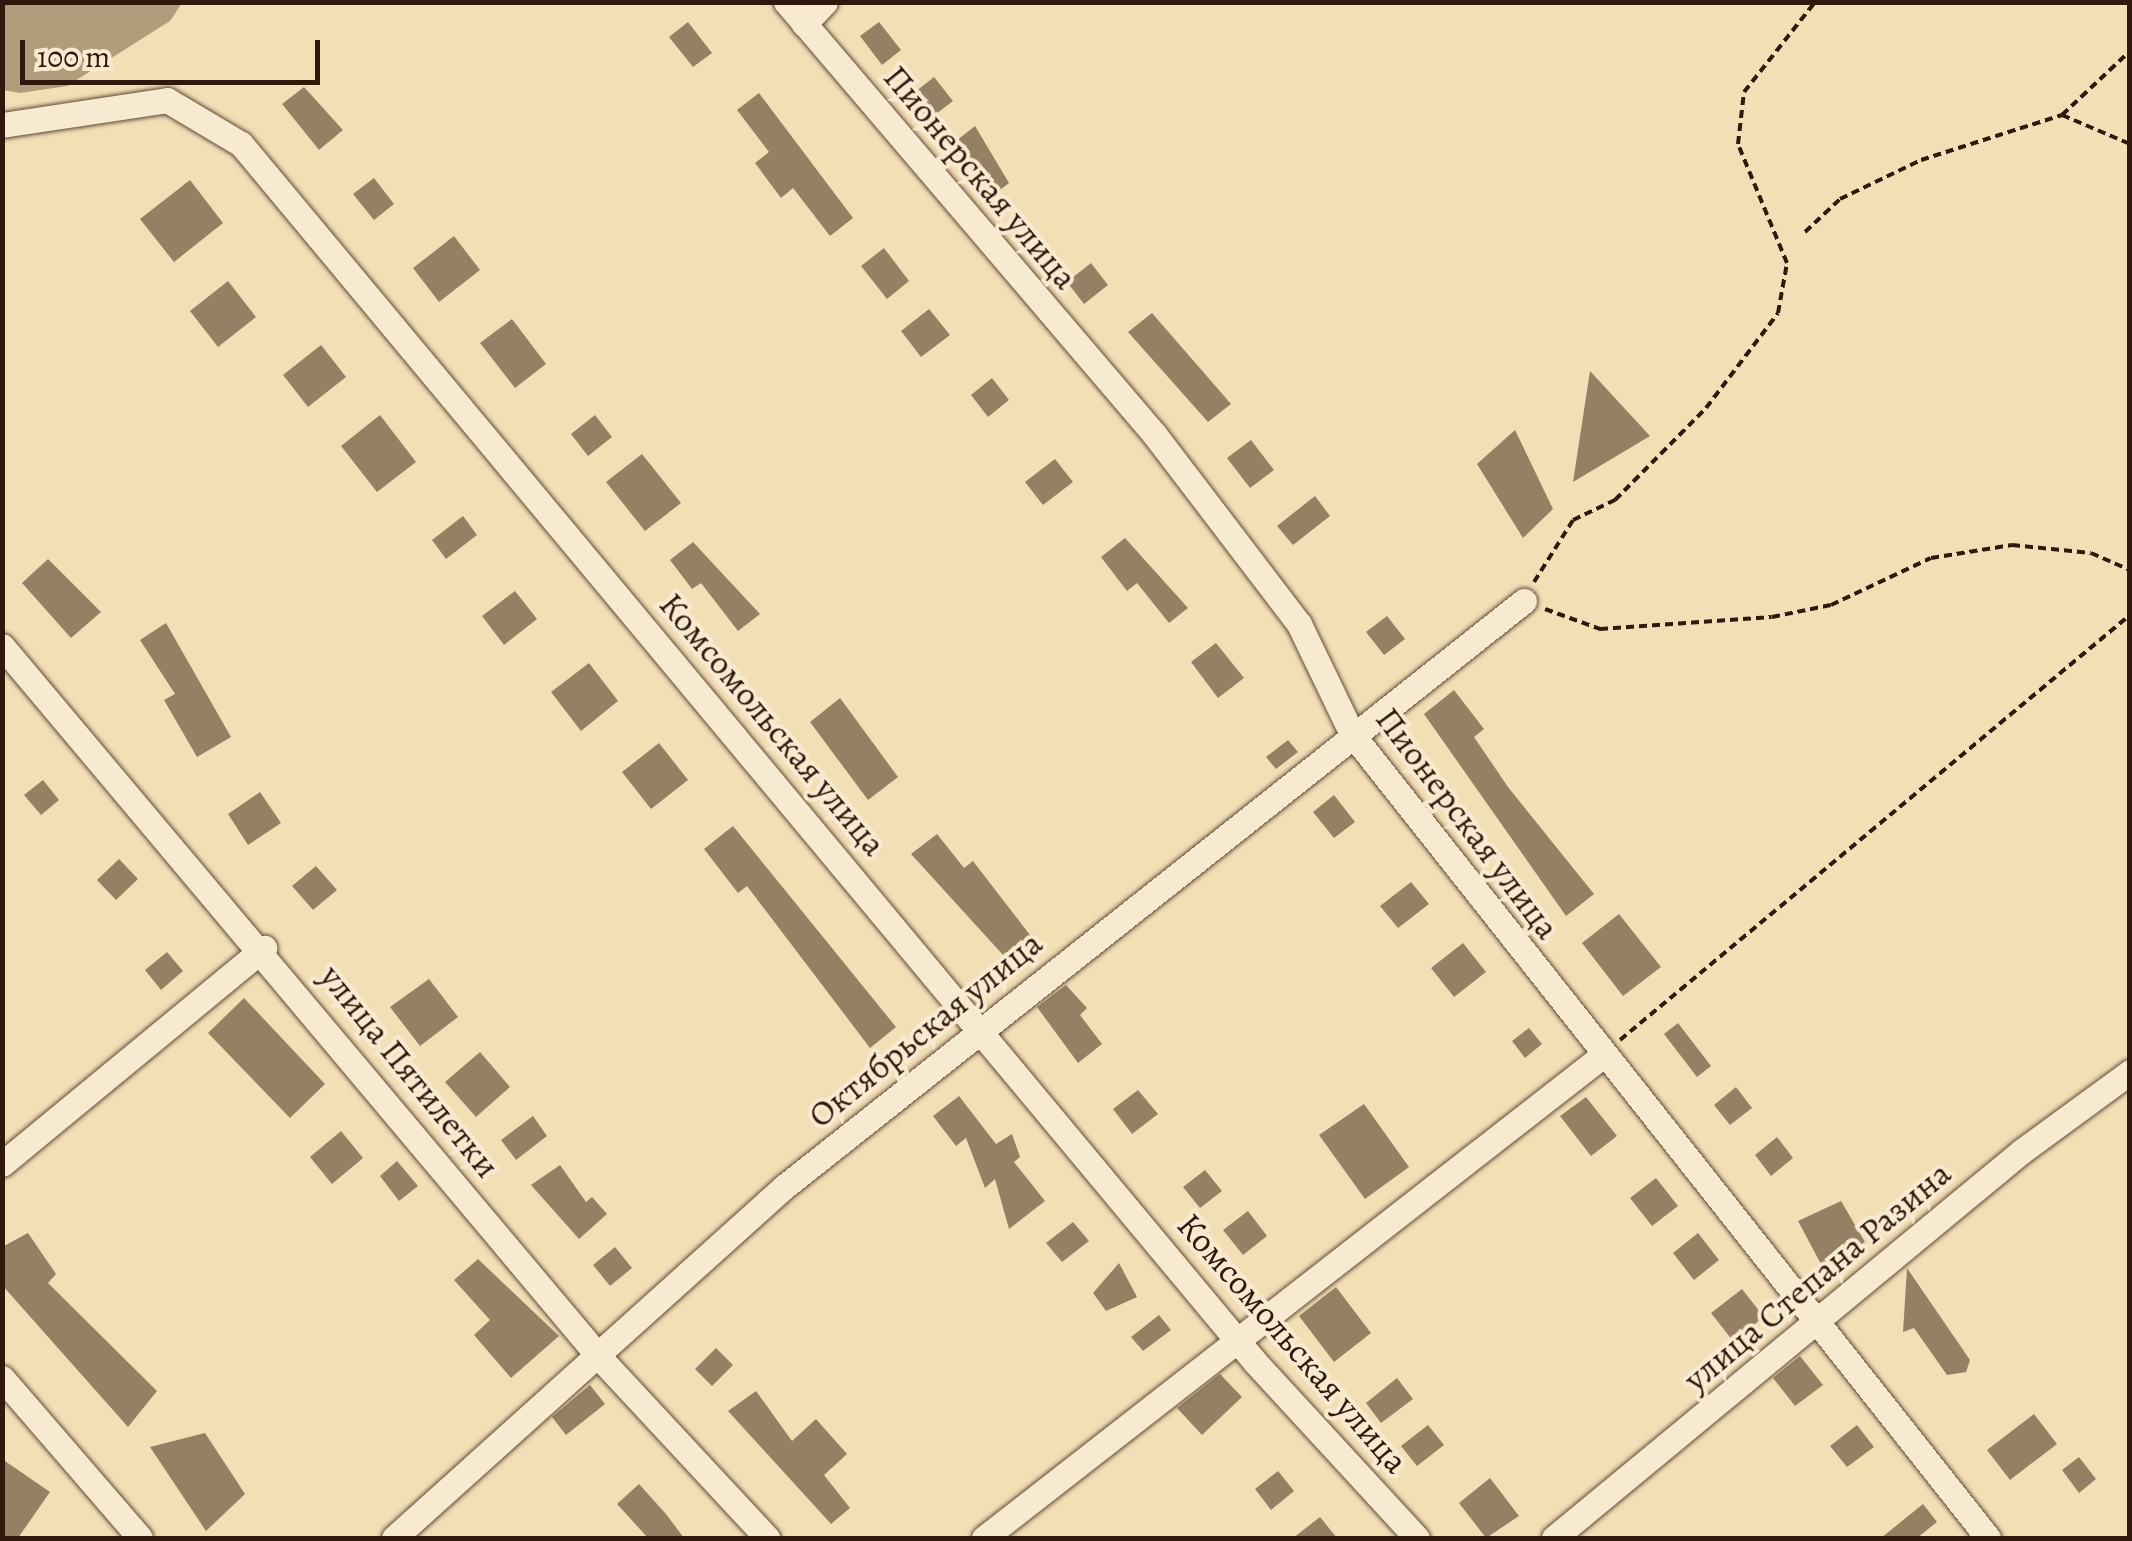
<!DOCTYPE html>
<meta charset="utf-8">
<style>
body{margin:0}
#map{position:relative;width:2132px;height:1541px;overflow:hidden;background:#f3dfb6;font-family:Alegreya,serif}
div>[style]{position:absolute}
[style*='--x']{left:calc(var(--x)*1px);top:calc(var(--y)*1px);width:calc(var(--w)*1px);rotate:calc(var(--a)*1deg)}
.water>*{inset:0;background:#b19c7c}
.building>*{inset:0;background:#958064}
.path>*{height:4px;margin-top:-2px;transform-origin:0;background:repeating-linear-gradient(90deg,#30190c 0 8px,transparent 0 13px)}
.roads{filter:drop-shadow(0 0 2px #614a36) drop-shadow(0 0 2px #614a36)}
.minor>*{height:25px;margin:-12.5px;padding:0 12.5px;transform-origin:12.5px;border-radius:12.5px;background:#f7ead0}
span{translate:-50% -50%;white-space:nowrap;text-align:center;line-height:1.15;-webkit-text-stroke:8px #f7ead0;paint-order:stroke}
.street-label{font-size:35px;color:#30190c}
.frame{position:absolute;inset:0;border:5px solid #30190c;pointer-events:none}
.scale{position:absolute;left:20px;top:40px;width:300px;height:45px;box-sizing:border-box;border:5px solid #30190c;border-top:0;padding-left:12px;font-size:30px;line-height:35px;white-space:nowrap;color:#30190c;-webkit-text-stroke:8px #f7ead0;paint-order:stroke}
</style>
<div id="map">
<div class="water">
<div style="clip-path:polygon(2px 3px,3px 2px,182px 3px,170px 21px,67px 86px,20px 93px,3px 90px)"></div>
</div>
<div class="building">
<div style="clip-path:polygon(688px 22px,712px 53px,693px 67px,669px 37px)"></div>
<div style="clip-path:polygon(879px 22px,901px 50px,882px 65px,860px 36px)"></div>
<div style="clip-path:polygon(934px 77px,953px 101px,928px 120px,910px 96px)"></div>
<div style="clip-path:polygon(304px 87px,343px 130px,319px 150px,282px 104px)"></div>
<div style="clip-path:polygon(759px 93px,853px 218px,830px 236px,793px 188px,781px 198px,755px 163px,769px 152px,737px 110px)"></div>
<div style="clip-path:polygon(975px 126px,1009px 183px,995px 194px,951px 145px)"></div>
<div style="clip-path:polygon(374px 178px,394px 204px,374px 220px,353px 194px)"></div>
<div style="clip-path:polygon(190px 180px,223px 223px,174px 262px,140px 219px)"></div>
<div style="clip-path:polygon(454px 236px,480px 270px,439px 302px,413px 268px)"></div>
<div style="clip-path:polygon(884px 248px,909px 281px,887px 299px,861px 266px)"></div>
<div style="clip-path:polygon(1091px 263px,1108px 285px,1084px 304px,1067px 282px)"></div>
<div style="clip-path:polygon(228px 281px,256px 317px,218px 347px,190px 311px)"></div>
<div style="clip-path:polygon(929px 309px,950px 335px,921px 357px,901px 331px)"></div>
<div style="clip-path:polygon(1152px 313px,1231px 404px,1208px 422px,1128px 332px)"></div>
<div style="clip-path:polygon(512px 319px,546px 364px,515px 388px,480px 343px)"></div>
<div style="clip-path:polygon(321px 345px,346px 377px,308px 407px,283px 375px)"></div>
<div style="clip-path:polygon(1590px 371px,1650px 436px,1573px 482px)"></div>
<div style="clip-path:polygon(992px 378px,1009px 400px,988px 417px,971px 395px)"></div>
<div style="clip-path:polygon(380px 415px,416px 462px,377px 492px,341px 446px)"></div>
<div style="clip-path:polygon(595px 415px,612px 437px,588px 456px,571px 434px)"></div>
<div style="clip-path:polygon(1515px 430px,1553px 509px,1523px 538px,1477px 464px)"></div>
<div style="clip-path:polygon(1251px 440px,1274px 470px,1250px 488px,1227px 458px)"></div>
<div style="clip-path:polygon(642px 454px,681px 503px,645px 531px,606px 482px)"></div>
<div style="clip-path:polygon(1055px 459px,1073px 482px,1043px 505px,1025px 482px)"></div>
<div style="clip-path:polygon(1315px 496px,1330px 516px,1293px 545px,1277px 526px)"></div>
<div style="clip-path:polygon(463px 516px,477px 535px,446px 559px,432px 540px)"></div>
<div style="clip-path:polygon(1125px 538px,1188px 608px,1169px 623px,1137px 583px,1127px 591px,1101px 557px)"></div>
<div style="clip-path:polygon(693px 542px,760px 614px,738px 631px,701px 583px,692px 589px,670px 560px)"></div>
<div style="clip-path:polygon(48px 559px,101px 612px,71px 638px,22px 583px)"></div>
<div style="clip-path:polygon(515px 591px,537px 619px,504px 645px,482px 616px)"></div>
<div style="clip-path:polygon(1387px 616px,1405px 639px,1384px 655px,1366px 632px)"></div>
<div style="clip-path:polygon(166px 623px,231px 737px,197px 757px,164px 700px,175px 694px,140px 640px)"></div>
<div style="clip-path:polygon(1216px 643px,1244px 678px,1218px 698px,1191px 662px)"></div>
<div style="clip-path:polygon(589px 663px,618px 701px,581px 731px,551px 692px)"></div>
<div style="clip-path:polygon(1454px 690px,1484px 729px,1474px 737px,1508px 787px,1594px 894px,1566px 916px,1424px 714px)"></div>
<div style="clip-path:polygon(840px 698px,898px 777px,868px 800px,810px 722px)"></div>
<div style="clip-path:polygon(1288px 740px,1298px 752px,1276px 769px,1266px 757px)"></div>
<div style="clip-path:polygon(659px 743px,688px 780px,651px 809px,622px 772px)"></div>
<div style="clip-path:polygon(43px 780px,59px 800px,41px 815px,24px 795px)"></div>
<div style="clip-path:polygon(260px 792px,281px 823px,248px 845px,228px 814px)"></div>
<div style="clip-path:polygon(1334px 795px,1355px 822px,1334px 838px,1313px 812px)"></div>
<div style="clip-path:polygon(733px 826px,896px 1027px,870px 1048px,747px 886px,738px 893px,704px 849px)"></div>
<div style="clip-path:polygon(937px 834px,964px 868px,973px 861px,1030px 935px,1004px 956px,911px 854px)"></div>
<div style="clip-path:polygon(119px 859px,138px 879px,116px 900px,97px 880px)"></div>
<div style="clip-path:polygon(316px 866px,337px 890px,313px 910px,292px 886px)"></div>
<div style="clip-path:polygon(1411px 882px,1429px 904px,1398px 928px,1380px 906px)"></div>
<div style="clip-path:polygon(1619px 914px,1661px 967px,1623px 996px,1582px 943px)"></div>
<div style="clip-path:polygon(1463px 943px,1486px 972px,1454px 997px,1431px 968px)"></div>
<div style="clip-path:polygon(167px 952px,183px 971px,161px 990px,145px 970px)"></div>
<div style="clip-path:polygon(429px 979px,458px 1017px,420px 1046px,390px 1007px)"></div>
<div style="clip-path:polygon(1066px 985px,1087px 1008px,1080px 1015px,1102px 1044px,1078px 1063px,1037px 1007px)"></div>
<div style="clip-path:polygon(244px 998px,325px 1084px,290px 1118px,208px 1033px)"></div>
<div style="clip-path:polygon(1678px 1023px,1711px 1066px,1697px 1077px,1664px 1034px)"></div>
<div style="clip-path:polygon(1529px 1028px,1542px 1044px,1525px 1058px,1512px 1041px)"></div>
<div style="clip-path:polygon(480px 1052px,510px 1087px,476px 1117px,445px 1082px)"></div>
<div style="clip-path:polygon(1736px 1087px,1752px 1108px,1730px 1125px,1714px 1105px)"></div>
<div style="clip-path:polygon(1138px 1090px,1158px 1114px,1132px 1134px,1113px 1109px)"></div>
<div style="clip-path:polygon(959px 1096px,996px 1144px,1012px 1134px,1020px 1157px,1014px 1162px,1045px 1201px,1009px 1229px,995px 1179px,985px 1188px,966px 1138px,956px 1146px,933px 1116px)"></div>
<div style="clip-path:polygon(1586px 1097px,1617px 1136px,1591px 1156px,1560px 1116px)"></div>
<div style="clip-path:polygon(1364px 1104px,1409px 1167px,1365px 1199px,1319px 1135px)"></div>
<div style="clip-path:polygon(533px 1116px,547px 1136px,516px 1160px,501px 1140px)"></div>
<div style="clip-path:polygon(341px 1131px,363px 1158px,332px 1184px,310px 1157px)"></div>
<div style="clip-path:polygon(1777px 1137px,1793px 1158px,1771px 1176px,1755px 1155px)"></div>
<div style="clip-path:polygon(397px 1161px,418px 1186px,399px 1201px,380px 1176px)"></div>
<div style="clip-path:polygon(560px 1165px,586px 1202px,592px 1197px,607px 1214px,579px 1239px,531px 1185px)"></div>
<div style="clip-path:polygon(1205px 1170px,1222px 1191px,1200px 1208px,1183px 1187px)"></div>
<div style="clip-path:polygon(1656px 1178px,1678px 1206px,1652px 1226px,1630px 1198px)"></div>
<div style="clip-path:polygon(1841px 1201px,1865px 1242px,1822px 1266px,1798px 1221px)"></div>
<div style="clip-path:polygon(1248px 1211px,1267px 1236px,1243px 1255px,1223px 1230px)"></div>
<div style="clip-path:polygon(1073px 1222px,1089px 1241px,1062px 1262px,1046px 1243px)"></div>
<div style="clip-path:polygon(28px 1233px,56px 1274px,48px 1283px,157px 1391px,128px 1427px,2px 1285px,2px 1247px)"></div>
<div style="clip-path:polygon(1698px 1233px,1719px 1260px,1694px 1280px,1673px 1253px)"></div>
<div style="clip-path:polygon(615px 1247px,632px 1268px,610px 1286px,593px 1265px)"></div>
<div style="clip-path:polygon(478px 1259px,559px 1336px,511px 1378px,474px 1335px,490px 1320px,454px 1280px)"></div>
<div style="clip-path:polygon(1119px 1263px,1137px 1297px,1106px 1311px,1093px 1293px)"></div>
<div style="clip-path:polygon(1907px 1268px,1970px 1360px,1966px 1372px,1947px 1375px,1914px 1328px,1903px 1332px)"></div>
<div style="clip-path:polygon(1336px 1287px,1371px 1333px,1334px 1362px,1299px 1316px)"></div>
<div style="clip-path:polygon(1742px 1289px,1764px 1317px,1733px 1341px,1711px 1313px)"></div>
<div style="clip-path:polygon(1159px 1315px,1171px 1330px,1143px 1351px,1131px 1337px)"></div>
<div style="clip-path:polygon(716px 1348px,733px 1365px,712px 1386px,695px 1369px)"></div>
<div style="clip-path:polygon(1800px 1356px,1823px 1385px,1795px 1406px,1773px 1378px)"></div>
<div style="clip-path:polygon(1220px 1374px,1242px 1397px,1202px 1435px,1177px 1408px)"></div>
<div style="clip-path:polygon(1397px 1378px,1413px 1399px,1381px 1423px,1366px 1403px)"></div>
<div style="clip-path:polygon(590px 1385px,605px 1404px,566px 1435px,552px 1417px)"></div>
<div style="clip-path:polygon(756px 1391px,792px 1441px,816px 1419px,847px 1454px,824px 1475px,850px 1508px,831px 1524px,728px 1411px)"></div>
<div style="clip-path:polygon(2034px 1414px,2057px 1444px,2010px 1480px,1987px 1450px)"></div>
<div style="clip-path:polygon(1428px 1425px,1444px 1445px,1417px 1466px,1401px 1446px)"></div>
<div style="clip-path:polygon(1857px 1425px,1874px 1447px,1847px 1467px,1830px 1446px)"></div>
<div style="clip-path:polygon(205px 1433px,245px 1494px,206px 1531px,150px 1447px)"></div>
<div style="clip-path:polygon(2079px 1457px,2096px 1479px,2079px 1493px,2062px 1470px)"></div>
<div style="clip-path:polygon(2px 1459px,50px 1492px,18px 1538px,2px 1538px)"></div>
<div style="clip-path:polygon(1278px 1471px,1294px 1491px,1271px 1510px,1255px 1489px)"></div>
<div style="clip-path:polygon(1490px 1478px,1519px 1516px,1486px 1538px,1459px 1503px)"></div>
<div style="clip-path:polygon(639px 1484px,666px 1514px,684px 1538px,648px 1538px,617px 1504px)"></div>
<div style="clip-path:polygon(1923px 1504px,1937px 1522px,1917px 1538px,1881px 1538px)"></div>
<div style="clip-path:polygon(1320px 1517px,1337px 1538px,1293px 1538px)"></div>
</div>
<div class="path">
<div style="--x:2062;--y:115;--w:74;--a:23.1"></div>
<div style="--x:1805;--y:232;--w:48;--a:-43.3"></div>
<div style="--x:1840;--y:199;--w:90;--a:-25.7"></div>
<div style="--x:1921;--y:160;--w:148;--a:-17.7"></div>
<div style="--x:2062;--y:115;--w:93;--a:-43.3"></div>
<div style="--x:1534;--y:582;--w:73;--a:-57.8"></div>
<div style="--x:1573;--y:520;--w:47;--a:-25.5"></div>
<div style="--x:1615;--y:500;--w:129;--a:-45.3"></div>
<div style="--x:1706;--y:408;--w:119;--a:-52.8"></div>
<div style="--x:1778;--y:313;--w:51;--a:-79.8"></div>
<div style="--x:1787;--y:263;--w:129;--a:-112.4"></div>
<div style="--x:1738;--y:144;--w:52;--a:-83.4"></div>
<div style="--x:1744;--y:92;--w:115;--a:-51.7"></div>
<div style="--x:1545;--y:609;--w:59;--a:20"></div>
<div style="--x:1600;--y:629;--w:172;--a:-4"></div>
<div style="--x:1772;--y:617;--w:60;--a:-11.5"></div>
<div style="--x:1831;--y:605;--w:110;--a:-25.2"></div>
<div style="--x:1931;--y:558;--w:82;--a:-9.1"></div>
<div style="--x:2012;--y:545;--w:79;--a:5.8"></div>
<div style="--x:2091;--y:553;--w:43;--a:23.6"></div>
<div style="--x:1620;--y:1040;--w:664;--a:-39.81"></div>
</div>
<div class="roads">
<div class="minor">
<div style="--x:786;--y:2;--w:569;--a:49.56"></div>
<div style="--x:1155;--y:435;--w:238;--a:52.7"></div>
<div style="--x:1299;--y:624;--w:122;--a:64.3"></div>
<div style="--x:1352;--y:734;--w:1025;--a:51.65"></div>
<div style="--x:804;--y:24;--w:30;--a:-46"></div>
<div style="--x:2;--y:125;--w:167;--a:-8.6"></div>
<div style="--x:167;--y:100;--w:86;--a:30.7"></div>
<div style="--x:241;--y:144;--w:1585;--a:50.22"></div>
<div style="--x:1255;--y:1362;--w:239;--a:47.4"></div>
<div style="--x:2;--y:646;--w:930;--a:49.97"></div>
<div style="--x:600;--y:1358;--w:246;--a:47.1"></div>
<div style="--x:2;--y:1164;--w:340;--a:-39.5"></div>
<div style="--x:2;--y:1378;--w:211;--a:49.2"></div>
<div style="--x:394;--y:1538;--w:525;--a:-41.99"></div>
<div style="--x:784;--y:1187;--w:944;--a:-38.38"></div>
<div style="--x:984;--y:1538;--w:784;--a:-37.95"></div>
<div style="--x:1554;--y:1538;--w:607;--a:-39.59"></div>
<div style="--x:2022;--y:1151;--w:134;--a:-36.2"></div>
</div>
</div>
<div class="street-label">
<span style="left:981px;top:177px;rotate:50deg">Пионерская улица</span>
<span style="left:773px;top:724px;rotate:50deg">Комсомольская улица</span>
<span style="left:1468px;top:823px;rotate:53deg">Пионерская улица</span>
<span style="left:925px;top:1029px;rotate:-39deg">Октябрьская улица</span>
<span style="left:410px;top:1071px;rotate:51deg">улица Пятилетки</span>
<span style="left:1817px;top:1276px;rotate:-40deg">улица Степана Разина</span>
<span style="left:1293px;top:1343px;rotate:49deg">Комсомольская улица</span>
</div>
<div class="frame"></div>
<div class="scale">100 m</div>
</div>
